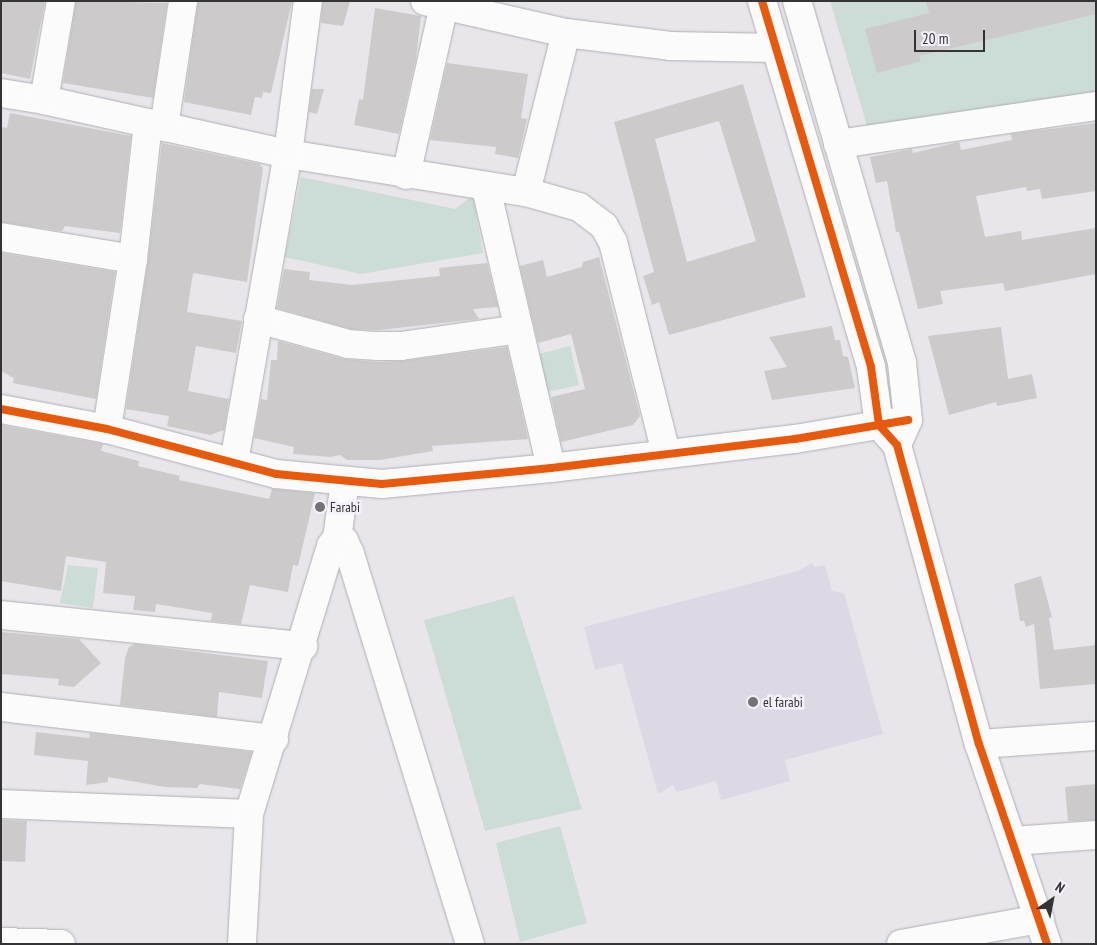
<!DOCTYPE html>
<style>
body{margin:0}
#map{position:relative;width:1097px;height:945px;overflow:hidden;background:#e8e6eb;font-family:"PT Sans Narrow",sans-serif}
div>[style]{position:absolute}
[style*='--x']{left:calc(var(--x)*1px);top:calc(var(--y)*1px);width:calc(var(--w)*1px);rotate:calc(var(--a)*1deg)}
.built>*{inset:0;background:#ddd8e3}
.green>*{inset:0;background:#ccdcd6}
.building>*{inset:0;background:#cccacb}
.roads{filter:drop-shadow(0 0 1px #b0aeb2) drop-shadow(0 0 1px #b0aeb2)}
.street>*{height:28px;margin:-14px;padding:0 14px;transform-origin:14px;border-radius:14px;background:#fcfbfc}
.secondary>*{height:28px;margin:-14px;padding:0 14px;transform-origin:14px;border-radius:14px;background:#fcfbfc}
.cycleway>*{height:8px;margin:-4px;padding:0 4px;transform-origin:4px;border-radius:4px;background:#e8590c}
.dots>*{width:14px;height:14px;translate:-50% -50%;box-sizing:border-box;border:2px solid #f5f1fa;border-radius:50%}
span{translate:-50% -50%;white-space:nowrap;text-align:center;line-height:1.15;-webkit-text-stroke:5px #f5f1fa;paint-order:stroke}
.poi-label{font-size:14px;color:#343336}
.left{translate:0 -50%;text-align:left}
.frame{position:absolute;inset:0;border:2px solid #343336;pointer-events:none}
.north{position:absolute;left:1027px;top:875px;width:50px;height:50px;-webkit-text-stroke:4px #f5f1fa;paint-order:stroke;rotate:33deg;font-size:14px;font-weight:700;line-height:20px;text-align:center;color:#343336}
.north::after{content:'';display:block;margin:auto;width:18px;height:22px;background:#343336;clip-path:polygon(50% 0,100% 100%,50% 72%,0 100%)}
.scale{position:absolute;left:914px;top:30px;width:71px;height:22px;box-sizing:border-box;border:2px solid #343336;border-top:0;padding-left:6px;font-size:15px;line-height:18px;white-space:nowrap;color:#343336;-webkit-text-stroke:4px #f5f1fa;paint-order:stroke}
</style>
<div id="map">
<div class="built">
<div style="clip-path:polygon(812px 563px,814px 567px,825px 565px,832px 591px,844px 593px,883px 734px,785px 760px,790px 781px,721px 800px,716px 781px,677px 792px,673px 785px,658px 794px,622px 663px,595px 670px,584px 627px,798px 571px)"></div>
</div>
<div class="green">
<div style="clip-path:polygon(830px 1px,1096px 1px,1096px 99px,870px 136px)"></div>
<div style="clip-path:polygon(301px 177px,455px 209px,473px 195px,483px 253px,361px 274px,285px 257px)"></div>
<div style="clip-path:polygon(570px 346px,579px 385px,548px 392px,539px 354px)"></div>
<div style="clip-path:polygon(68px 565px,98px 568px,93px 608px,60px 603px)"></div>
<div style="clip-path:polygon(514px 596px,582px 809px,485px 831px,424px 620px)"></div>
<div style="clip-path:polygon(560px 826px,587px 923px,520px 942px,496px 843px)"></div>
</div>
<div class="building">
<div style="clip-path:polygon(1px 1px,45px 1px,30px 79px,1px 73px)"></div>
<div style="clip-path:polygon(76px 1px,167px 3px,153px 98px,63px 83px)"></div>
<div style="clip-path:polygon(198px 1px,292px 1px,271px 93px,263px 92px,262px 98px,255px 97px,251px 115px,184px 102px)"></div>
<div style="clip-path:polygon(323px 1px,350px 1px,343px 26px,321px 23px)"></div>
<div style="clip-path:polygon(926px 1px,1096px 1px,1096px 14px,919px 56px,921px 61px,877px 73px,865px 29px,929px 13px)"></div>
<div style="clip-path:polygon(375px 8px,421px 16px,416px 58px,399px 134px,354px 125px,359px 99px,363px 100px)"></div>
<div style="clip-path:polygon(447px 63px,528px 74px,521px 118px,527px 119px,518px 158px,495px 154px,496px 147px,430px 140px)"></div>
<div style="clip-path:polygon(evenodd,743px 84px,806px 297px,669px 335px,659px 302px,652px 305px,643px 276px,654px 272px,614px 122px,743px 84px,719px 121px,756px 241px,687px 262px,655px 139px,719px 121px)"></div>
<div style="clip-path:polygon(312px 89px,324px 89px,317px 114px,309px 112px)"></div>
<div style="clip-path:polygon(10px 113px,131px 136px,120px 233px,65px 226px,62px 231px,1px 222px,1px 127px,7px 128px)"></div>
<div style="clip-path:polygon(1096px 123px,1096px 191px,1042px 199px,1040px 189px,1027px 191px,1026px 187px,976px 196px,985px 237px,1021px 231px,1022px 240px,1096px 228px,1096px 274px,1005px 291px,1003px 283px,940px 291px,943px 304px,918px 309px,899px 232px,896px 232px,887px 181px,876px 183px,870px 157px,912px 149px,913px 153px,959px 142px,961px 150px,1012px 140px,1011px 134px)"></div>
<div style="clip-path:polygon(162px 143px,260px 164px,263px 169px,247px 282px,193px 273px,187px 312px,242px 321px,236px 353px,196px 346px,188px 391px,229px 399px,224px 430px,210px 435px,167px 426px,169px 416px,126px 409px,148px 261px)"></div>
<div style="clip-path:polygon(1px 253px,115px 272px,96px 399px,13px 383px,14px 378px,1px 371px)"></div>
<div style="clip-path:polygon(599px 257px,640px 416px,633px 425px,561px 442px,551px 397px,585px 389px,571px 334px,538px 343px,520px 266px,543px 260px,547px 277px,582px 267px,583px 262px)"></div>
<div style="clip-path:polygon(487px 263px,498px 307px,473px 309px,479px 319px,379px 330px,351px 329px,277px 308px,284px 269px,310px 272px,309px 280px,352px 285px,440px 276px,439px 268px)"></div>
<div style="clip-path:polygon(832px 326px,835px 340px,840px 340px,843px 356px,848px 357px,855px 388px,772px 400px,764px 371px,787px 367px,769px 337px)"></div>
<div style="clip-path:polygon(1001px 327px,1008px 379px,1032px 374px,1037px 398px,997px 406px,996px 402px,949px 415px,928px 336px)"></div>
<div style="clip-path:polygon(278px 341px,344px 359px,378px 362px,403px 361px,507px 347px,528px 439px,432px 446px,433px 451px,380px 460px,347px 460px,340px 455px,331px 457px,293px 454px,294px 447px,254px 438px,261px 399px,267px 400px,271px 360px,277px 360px)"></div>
<div style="clip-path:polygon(1px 425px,103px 444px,101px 451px,139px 461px,138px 466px,180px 476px,179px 480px,269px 499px,272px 489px,315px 493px,298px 566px,293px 565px,288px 592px,250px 585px,241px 624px,211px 621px,212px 613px,156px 604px,155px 612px,133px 610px,135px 596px,103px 593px,106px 562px,66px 556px,61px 591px,1px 581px)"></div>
<div style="clip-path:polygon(1041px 576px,1052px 617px,1049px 618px,1054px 650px,1096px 645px,1096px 684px,1040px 689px,1034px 624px,1026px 627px,1024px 621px,1020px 621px,1014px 584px)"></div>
<div style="clip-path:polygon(1px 632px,79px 639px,101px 663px,74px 687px,58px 685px,59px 679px,1px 674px)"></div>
<div style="clip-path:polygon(135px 644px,268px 661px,262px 698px,219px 692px,217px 717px,120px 705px,125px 658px,129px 647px)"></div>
<div style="clip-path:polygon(36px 732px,89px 738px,90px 733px,252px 752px,240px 789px,200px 784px,197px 788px,165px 787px,108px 777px,108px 782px,86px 785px,88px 761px,34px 755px)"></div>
<div style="clip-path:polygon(1096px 784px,1096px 820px,1068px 821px,1065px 787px)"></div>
<div style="clip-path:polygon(1px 820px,27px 821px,25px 862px,1px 861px)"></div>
</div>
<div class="roads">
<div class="street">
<div style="--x:425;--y:1;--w:145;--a:12.8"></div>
<div style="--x:566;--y:33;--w:105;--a:7.1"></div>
<div style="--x:670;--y:46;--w:106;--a:1.1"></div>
<div style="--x:1;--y:93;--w:44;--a:9.2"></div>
<div style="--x:44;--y:100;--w:250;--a:12.5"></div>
<div style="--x:288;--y:154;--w:241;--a:9.1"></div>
<div style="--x:526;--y:192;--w:55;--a:15.8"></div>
<div style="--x:579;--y:207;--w:31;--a:37"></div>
<div style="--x:604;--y:226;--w:18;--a:61"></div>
<div style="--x:613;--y:242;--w:218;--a:75.9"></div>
<div style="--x:44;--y:100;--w:100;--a:-80.3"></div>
<div style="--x:164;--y:127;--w:127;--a:-81.4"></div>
<div style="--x:838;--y:144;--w:261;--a:-8.4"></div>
<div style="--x:406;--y:175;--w:174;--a:-77.4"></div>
<div style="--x:486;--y:188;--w:287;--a:76.9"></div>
<div style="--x:526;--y:192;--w:164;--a:-75.9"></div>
<div style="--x:1;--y:237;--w:134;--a:9.5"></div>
<div style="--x:258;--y:319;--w:93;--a:15.5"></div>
<div style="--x:348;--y:344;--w:30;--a:4"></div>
<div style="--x:378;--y:346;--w:23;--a:0"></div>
<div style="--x:401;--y:346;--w:119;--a:-8.2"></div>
<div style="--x:1;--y:409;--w:108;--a:10.7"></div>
<div style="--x:107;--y:429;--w:175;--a:14.9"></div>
<div style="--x:276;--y:474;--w:106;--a:5.4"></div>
<div style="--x:382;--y:484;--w:170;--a:-5.4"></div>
<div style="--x:551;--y:468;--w:246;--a:-6.8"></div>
<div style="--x:795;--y:439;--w:109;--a:-9.5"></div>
<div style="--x:107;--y:429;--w:172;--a:-81.3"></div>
<div style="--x:133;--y:259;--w:137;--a:-83.7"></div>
<div style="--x:234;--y:462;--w:313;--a:-80.1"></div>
<div style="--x:288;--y:154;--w:154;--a:-82.6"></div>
<div style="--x:345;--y:482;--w:57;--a:98.1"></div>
<div style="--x:337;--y:538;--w:8;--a:23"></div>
<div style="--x:344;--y:541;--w:14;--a:65"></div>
<div style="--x:350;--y:554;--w:408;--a:72.9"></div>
<div style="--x:1;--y:615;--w:304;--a:5.9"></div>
<div style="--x:1;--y:707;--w:275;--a:6.7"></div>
<div style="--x:979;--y:744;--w:117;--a:-3.9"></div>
<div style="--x:1;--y:804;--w:248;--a:2.3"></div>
<div style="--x:249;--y:814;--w:280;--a:-73"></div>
<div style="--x:331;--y:546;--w:10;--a:-53"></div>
<div style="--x:1013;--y:841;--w:83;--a:-4.1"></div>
<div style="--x:1;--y:942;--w:60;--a:1.9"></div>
<div style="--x:242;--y:944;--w:130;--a:-86.9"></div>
<div style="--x:901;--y:944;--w:141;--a:-10.2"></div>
</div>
<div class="secondary">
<div style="--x:762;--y:1;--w:382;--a:73.4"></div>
<div style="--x:871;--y:367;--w:59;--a:82.1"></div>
<div style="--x:879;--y:425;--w:27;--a:48"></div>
<div style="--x:897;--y:445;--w:310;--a:74.7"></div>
<div style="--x:979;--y:744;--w:211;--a:71.2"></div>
<div style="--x:797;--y:1;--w:377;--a:73.8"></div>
<div style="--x:902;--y:363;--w:57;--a:84"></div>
<div style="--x:908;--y:420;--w:27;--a:114"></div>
</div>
</div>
<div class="cycleway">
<div style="--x:762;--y:1;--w:382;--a:73.4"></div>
<div style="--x:871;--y:367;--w:59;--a:82.1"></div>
<div style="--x:879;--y:425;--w:27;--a:48"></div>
<div style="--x:897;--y:445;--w:310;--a:74.7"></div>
<div style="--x:979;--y:744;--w:211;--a:71.2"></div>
<div style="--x:1;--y:409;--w:108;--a:10.7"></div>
<div style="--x:107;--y:429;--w:175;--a:14.9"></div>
<div style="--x:276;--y:474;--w:106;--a:5.4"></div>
<div style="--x:382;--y:484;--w:170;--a:-5.4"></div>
<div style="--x:551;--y:468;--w:246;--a:-6.8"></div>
<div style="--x:795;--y:439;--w:115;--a:-9.5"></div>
</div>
<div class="dots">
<div style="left:320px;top:507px;background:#737275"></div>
<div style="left:753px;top:702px;background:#737275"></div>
</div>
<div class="poi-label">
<span class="left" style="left:330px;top:507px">Farabi</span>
<span class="left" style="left:763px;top:702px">el farabi</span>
</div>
<div class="frame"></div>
<div class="north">N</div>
<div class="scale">20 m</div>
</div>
